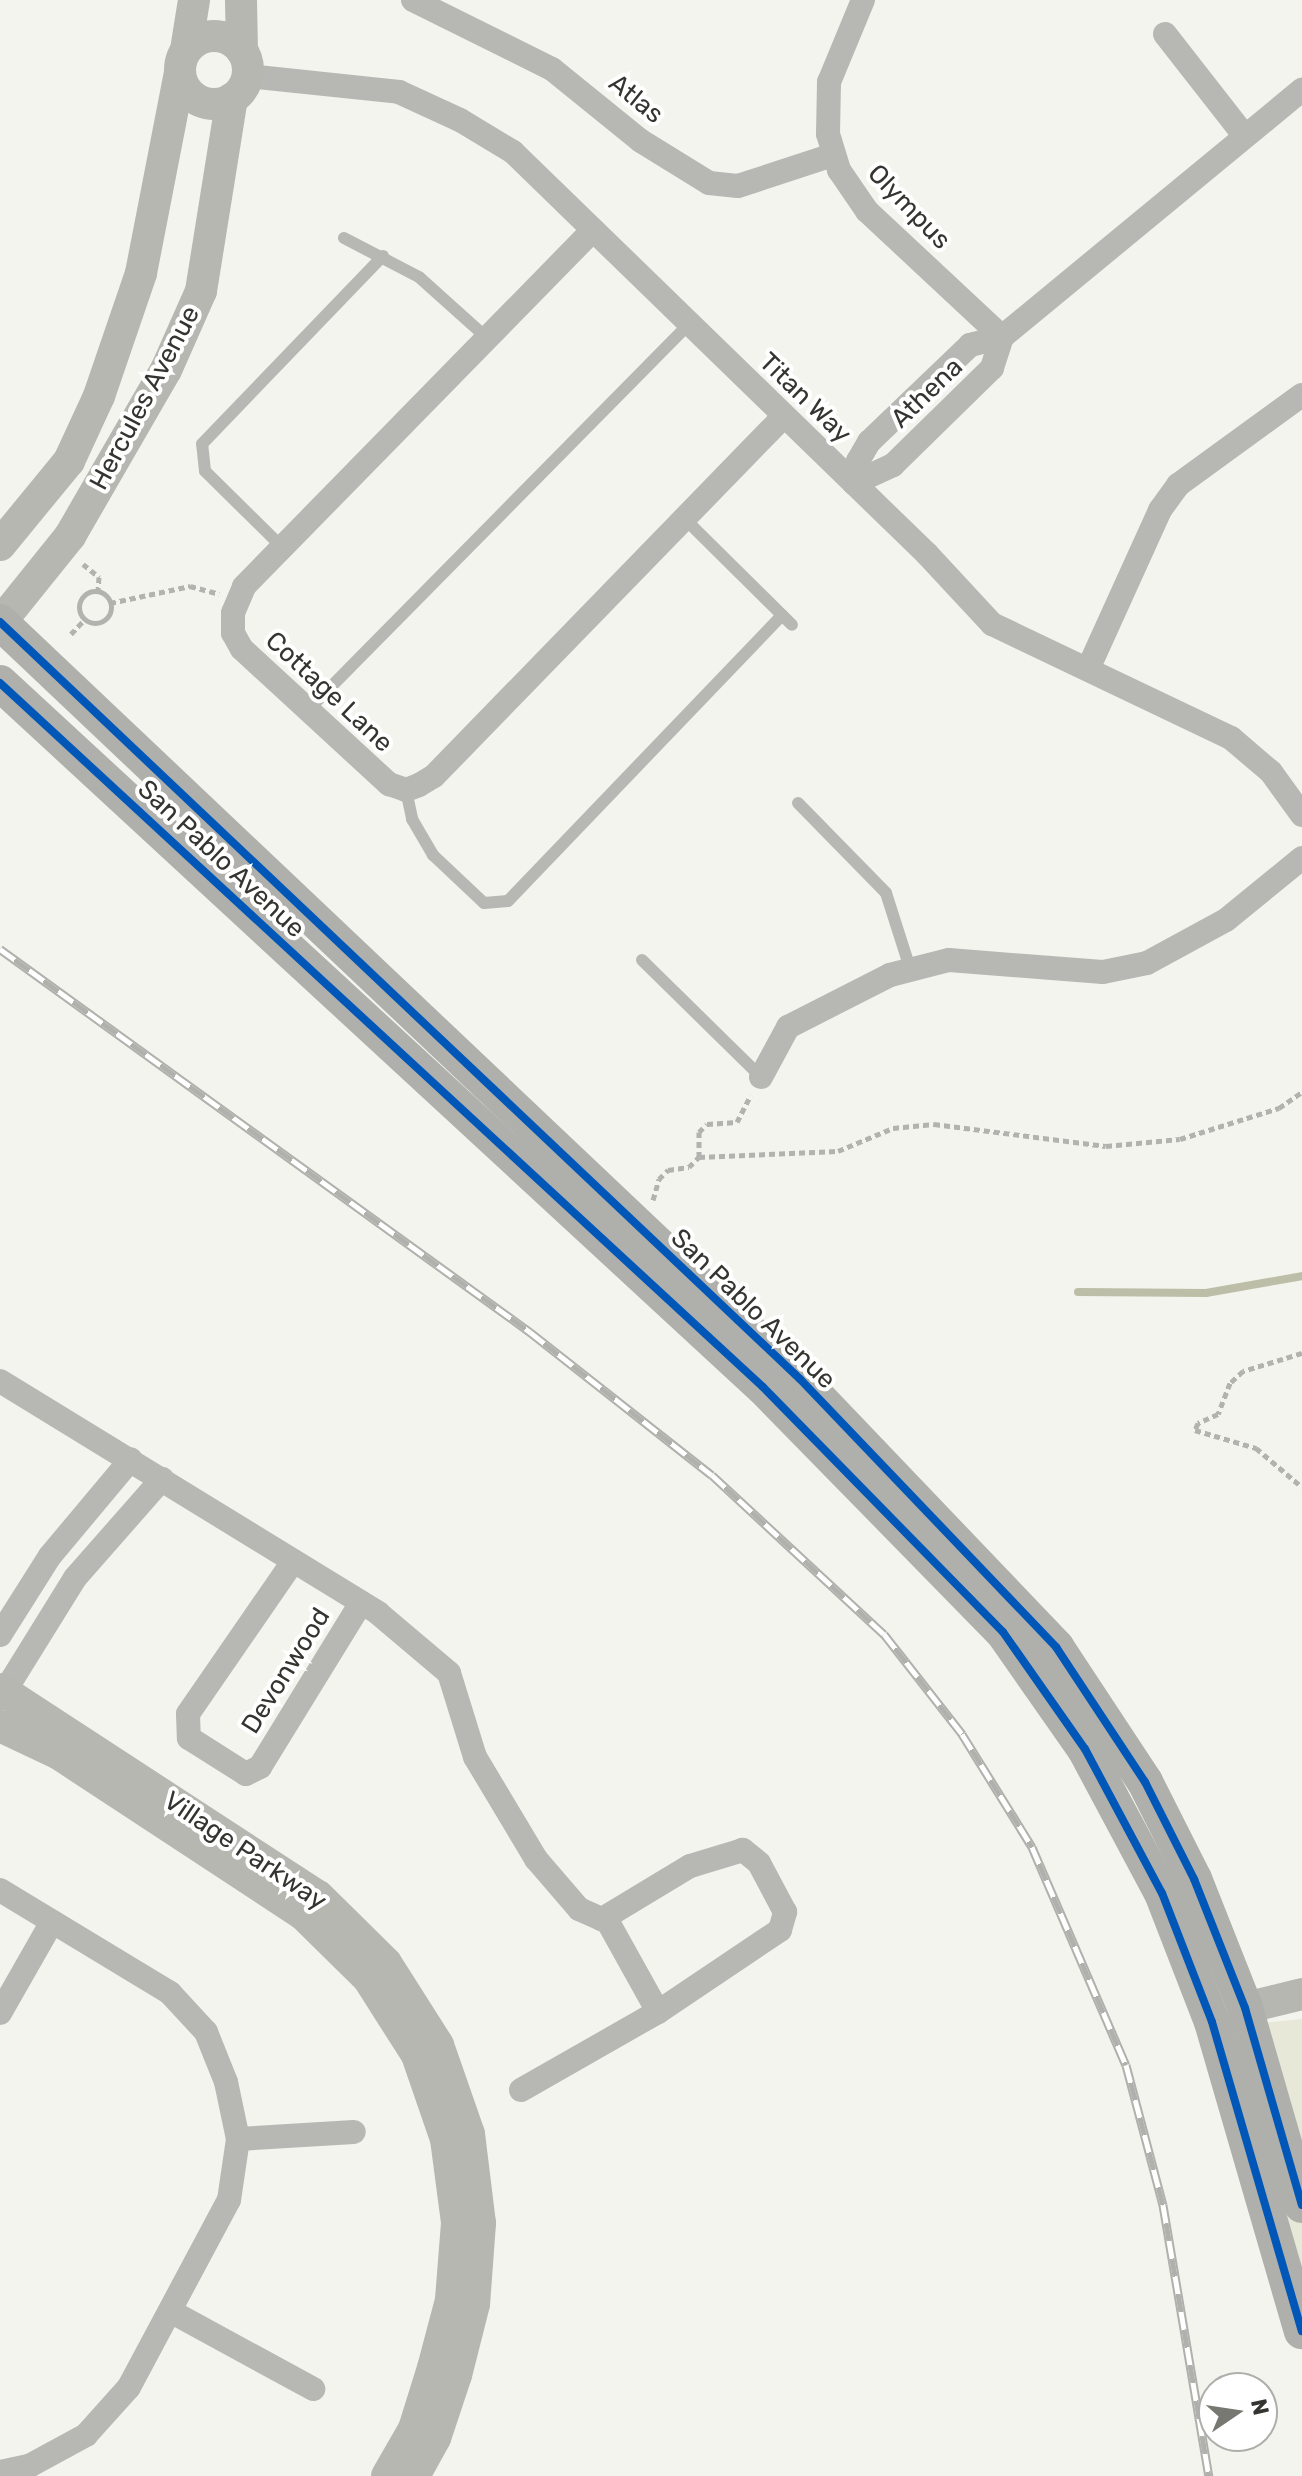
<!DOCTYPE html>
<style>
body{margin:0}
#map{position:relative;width:1302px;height:2476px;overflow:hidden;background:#f3f4ed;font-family:Rubik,sans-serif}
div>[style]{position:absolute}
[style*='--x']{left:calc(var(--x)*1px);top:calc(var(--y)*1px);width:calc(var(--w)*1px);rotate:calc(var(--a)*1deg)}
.green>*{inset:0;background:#e7e8d8}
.stream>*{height:8px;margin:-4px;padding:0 4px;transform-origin:4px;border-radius:4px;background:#bdbea7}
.path>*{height:5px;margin-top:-2.5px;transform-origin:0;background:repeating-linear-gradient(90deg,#b2b3af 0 6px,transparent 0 10px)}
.path>.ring{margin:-2.5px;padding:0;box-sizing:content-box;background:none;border:5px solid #b2b3af;border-radius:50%}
.lane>*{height:12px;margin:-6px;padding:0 6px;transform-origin:6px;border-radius:6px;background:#b7b8b4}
.street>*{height:24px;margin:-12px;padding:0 12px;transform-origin:12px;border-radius:12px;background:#b7b8b4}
.secondary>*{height:32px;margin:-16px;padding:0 16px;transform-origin:16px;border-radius:16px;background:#b7b7b2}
.secondary>.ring{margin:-16px;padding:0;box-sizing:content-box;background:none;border:32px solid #b7b7b2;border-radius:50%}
.primary>*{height:36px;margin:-18px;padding:0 18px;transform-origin:18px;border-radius:18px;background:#afafac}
.rail>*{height:9px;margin-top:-4.5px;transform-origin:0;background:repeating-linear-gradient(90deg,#fff 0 18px,#b0b0ac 0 36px);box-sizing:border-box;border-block:2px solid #b0b0ac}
.cycleway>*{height:8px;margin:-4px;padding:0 4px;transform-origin:4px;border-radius:4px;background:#0057b8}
span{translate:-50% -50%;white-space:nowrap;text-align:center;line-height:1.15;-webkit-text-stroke:8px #fff;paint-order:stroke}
.street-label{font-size:26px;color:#343530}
.north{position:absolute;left:1198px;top:2372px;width:80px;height:80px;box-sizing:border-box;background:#fff;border:2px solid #aeaeac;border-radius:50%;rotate:77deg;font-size:22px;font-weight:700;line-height:32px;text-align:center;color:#343530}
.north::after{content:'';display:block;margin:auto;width:28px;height:36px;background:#777872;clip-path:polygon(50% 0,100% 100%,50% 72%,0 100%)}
</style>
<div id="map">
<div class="green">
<div style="clip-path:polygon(1302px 2019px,1302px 2316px,1253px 2024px)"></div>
</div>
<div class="stream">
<div style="--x:1078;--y:1292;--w:128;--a:0.4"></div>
<div style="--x:1206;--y:1293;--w:97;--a:-10"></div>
</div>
<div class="path">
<div style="--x:83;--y:564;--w:21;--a:39"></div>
<div style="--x:99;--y:577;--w:15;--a:94"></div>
<div class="ring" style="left:79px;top:591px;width:27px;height:27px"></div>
<div style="--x:110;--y:603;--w:82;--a:-12"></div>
<div style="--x:190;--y:586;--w:30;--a:15"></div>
<div style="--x:71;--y:634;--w:19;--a:-47"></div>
<div style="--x:699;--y:1157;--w:139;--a:-2.5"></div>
<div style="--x:838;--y:1151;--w:60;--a:-22.7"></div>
<div style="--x:893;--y:1128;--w:41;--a:-5.6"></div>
<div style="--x:934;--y:1124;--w:173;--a:7.3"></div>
<div style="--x:1106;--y:1146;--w:74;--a:-5.4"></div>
<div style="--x:1180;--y:1139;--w:104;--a:-17.4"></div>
<div style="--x:1279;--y:1108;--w:28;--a:-35"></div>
<div style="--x:653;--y:1200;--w:22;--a:-74"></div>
<div style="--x:659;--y:1179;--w:13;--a:-45"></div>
<div style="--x:668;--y:1170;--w:21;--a:-8"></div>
<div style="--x:689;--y:1167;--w:14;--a:-45"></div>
<div style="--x:699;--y:1157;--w:25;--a:-90"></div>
<div style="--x:699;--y:1132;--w:11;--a:-45"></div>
<div style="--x:707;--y:1124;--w:30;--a:-4"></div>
<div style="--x:737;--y:1122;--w:30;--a:-63"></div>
<div style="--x:1302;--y:1353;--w:62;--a:163"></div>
<div style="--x:1243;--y:1371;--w:18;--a:137"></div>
<div style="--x:1230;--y:1383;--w:33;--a:111"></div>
<div style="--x:1218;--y:1414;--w:22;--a:156"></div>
<div style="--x:1198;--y:1423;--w:8;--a:113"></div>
<div style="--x:1195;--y:1430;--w:64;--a:16.4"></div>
<div style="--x:1256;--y:1448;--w:60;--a:40.3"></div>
</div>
<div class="lane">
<div style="--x:344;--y:238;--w:85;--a:27.5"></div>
<div style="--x:419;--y:277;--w:93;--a:41.9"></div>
<div style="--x:686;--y:520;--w:149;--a:44.7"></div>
<div style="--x:284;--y:549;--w:111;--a:-135.4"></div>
<div style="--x:205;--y:471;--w:27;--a:-96"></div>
<div style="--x:202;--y:444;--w:261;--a:-46.1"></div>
<div style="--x:308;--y:710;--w:542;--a:-45.37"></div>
<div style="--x:406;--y:790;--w:30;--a:78"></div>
<div style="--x:412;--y:819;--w:42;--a:59.7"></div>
<div style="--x:433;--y:855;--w:70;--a:43.3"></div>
<div style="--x:484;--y:903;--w:24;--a:-5"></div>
<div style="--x:508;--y:901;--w:396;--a:-46.2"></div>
<div style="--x:798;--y:803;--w:126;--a:45.6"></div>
<div style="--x:886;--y:893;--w:79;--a:72.3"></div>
<div style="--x:642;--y:960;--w:167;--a:44.5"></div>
</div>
<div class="street">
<div style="--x:413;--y:0;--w:155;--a:26.4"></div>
<div style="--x:552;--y:69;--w:114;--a:39"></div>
<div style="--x:641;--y:141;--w:80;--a:31.7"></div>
<div style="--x:709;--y:183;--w:29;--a:6"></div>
<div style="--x:738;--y:186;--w:100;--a:-18.1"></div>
<div style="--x:863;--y:0;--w:89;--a:112.5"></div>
<div style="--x:829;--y:82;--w:52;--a:91.1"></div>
<div style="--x:828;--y:134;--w:38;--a:73"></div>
<div style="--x:839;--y:170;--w:50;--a:55.7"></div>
<div style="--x:867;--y:211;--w:185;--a:43"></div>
<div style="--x:1002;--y:337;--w:389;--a:-39.5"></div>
<div style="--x:1165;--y:34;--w:128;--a:52"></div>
<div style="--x:248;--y:76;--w:152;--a:6"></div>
<div style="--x:399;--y:92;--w:67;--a:24.7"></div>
<div style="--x:460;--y:120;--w:62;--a:31.1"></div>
<div style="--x:513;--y:152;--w:577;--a:44.16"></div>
<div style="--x:927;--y:554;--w:96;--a:47.1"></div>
<div style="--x:992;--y:624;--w:265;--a:25.5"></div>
<div style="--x:1231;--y:738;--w:52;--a:40.4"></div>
<div style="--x:1271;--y:772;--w:53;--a:54.2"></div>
<div style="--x:593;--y:230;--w:499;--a:134.4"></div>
<div style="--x:244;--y:587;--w:28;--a:113"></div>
<div style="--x:233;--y:613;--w:20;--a:90"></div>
<div style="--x:233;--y:633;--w:18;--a:61"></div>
<div style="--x:242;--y:649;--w:200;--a:42.6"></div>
<div style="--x:389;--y:784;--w:18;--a:19"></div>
<div style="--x:406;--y:790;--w:14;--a:-21"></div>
<div style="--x:419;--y:785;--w:17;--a:-31"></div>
<div style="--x:434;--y:776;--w:502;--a:-45.81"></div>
<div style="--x:1002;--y:337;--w:33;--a:108"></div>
<div style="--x:992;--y:368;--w:139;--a:135.6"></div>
<div style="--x:893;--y:465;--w:43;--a:155.2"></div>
<div style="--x:854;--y:483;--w:22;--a:-80"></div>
<div style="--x:858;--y:461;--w:22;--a:-60"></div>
<div style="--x:869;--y:442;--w:140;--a:-43.8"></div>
<div style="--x:970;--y:345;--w:33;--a:-14"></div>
<div style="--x:1088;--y:669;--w:175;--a:-65.6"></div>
<div style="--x:1160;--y:510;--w:31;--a:-54"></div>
<div style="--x:1178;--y:485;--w:153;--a:-36"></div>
<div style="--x:761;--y:1077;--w:57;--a:-61.6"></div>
<div style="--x:788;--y:1027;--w:114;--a:-27"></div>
<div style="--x:890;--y:975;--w:61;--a:-14.3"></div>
<div style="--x:949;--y:960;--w:154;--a:4.5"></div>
<div style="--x:1103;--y:972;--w:45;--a:-11.6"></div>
<div style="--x:1147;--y:963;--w:90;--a:-28.6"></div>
<div style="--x:1226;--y:920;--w:98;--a:-39.2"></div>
<div style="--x:0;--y:1381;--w:444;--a:31.5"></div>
<div style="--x:378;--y:1613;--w:93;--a:40.2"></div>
<div style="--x:449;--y:1673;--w:88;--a:72.8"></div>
<div style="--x:475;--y:1757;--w:119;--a:59.1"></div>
<div style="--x:536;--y:1859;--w:66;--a:49.3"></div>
<div style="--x:579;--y:1909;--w:32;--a:24"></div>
<div style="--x:608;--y:1922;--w:103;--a:60.9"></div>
<div style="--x:292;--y:1563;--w:183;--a:124.6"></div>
<div style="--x:188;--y:1714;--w:24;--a:88"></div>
<div style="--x:189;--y:1738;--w:67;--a:32.3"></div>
<div style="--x:246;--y:1774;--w:16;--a:-27"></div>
<div style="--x:260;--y:1767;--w:193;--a:-58.4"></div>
<div style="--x:0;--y:1635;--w:93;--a:-57.7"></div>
<div style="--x:50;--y:1556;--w:126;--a:-50.1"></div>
<div style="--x:0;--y:1699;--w:142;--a:-58.2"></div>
<div style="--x:75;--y:1578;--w:132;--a:-48.7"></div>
<div style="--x:0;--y:1890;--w:199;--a:31.2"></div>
<div style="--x:170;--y:1993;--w:53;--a:47.3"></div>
<div style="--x:206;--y:2032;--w:54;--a:68.2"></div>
<div style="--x:226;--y:2082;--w:58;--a:78.1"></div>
<div style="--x:238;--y:2139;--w:116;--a:-3.5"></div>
<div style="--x:0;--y:2013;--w:105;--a:-60.3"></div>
<div style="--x:521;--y:2090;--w:158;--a:-29.7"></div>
<div style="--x:658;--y:2012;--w:147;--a:-33.9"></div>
<div style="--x:780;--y:1930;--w:19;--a:-74"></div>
<div style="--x:785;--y:1912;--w:55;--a:-118"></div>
<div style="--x:759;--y:1863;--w:21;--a:-141"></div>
<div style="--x:743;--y:1850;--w:55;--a:163.2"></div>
<div style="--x:690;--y:1866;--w:103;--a:148.9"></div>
<div style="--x:172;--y:2312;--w:161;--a:28.6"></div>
<div style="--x:0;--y:2472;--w:30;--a:-12"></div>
<div style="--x:29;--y:2466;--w:65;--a:-28.5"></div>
<div style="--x:86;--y:2435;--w:64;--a:-48.1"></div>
<div style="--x:129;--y:2387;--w:212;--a:-61.9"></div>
<div style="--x:229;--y:2200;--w:62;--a:-81.6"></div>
</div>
<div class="secondary">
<div style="--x:241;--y:0;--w:51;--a:88.9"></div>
<div class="ring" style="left:180px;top:36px;width:36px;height:36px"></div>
<div style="--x:186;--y:50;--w:51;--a:-80.9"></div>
<div style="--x:0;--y:545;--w:109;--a:-50.6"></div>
<div style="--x:69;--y:461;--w:72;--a:-65.2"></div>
<div style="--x:99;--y:396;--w:130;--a:-71.1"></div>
<div style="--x:141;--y:273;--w:205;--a:-79"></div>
<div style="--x:0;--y:623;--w:112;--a:-51.2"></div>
<div style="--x:70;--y:536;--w:192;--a:-60"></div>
<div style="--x:166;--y:370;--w:86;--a:-66.1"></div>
<div style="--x:201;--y:291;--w:195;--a:-80.9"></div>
<div style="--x:0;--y:1689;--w:379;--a:33.1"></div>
<div style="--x:318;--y:1896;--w:95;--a:44.6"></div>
<div style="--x:386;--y:1963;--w:97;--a:57.6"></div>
<div style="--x:438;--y:2045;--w:94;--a:70.8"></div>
<div style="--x:469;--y:2134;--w:90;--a:83"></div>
<div style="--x:480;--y:2223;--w:81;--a:94.2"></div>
<div style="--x:474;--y:2304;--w:73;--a:104.2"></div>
<div style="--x:456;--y:2375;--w:66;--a:108.4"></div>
<div style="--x:435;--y:2438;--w:43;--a:118.9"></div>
<div style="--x:0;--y:1726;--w:65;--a:25.4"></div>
<div style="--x:59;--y:1754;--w:292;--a:33.3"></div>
<div style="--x:303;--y:1914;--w:91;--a:44.6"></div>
<div style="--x:368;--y:1978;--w:91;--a:57.5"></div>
<div style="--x:417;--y:2055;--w:89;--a:71"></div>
<div style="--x:446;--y:2139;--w:85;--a:82.5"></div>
<div style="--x:457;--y:2223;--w:77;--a:94.5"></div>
<div style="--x:451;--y:2300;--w:70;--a:104.8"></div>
<div style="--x:433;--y:2368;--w:64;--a:107.3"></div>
<div style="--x:414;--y:2429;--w:54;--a:119.9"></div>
<div style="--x:1245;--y:2008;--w:59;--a:-13.8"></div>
</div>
<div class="primary">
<div style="--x:0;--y:622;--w:1101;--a:43.42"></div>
<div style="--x:800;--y:1379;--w:371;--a:46.3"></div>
<div style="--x:1056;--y:1647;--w:162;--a:56.6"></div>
<div style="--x:1145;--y:1782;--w:109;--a:63.2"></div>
<div style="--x:1194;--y:1879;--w:139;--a:68.4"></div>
<div style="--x:1245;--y:2008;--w:205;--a:73.9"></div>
<div style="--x:0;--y:683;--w:1038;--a:42.7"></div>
<div style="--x:763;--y:1387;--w:343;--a:45.6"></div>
<div style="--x:1003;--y:1632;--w:143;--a:55"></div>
<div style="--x:1085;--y:1749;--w:163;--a:61.9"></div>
<div style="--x:1162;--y:1893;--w:138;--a:68.8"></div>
<div style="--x:1212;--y:2022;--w:322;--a:73.8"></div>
</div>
<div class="rail">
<div style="--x:0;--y:949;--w:654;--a:35.85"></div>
<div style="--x:530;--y:1332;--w:231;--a:38.2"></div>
<div style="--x:712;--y:1475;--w:234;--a:42.8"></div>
<div style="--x:884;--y:1634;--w:127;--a:52"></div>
<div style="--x:962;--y:1734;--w:133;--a:58.2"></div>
<div style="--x:1032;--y:1847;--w:237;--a:66.7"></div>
<div style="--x:1126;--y:2065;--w:145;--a:75.2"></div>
<div style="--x:1163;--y:2205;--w:275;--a:80.4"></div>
</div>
<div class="cycleway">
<div style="--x:0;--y:622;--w:1101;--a:43.42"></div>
<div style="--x:800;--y:1379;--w:371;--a:46.3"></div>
<div style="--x:1056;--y:1647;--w:162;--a:56.6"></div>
<div style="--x:1145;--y:1782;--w:109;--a:63.2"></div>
<div style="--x:1194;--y:1879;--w:139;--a:68.4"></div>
<div style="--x:1245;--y:2008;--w:205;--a:73.9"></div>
<div style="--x:0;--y:683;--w:1038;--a:42.7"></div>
<div style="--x:763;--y:1387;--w:343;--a:45.6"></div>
<div style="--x:1003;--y:1632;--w:143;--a:55"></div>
<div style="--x:1085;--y:1749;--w:163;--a:61.9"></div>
<div style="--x:1162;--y:1893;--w:138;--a:68.8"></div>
<div style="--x:1212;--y:2022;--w:322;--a:73.8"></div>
</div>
<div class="street-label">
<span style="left:636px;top:99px;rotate:39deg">Atlas</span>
<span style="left:909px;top:207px;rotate:46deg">Olympus</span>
<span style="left:927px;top:393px;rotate:-44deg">Athena</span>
<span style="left:145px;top:398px;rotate:-62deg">Hercules Avenue</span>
<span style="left:805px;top:398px;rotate:44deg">Titan Way</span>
<span style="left:329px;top:692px;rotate:43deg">Cottage Lane</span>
<span style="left:221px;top:859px;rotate:43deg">San Pablo Avenue</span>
<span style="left:753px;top:1309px;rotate:44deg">San Pablo Avenue</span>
<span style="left:286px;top:1671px;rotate:-58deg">Devonwood</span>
<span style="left:245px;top:1851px;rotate:34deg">Village Parkway</span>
</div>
<div class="north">N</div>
</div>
